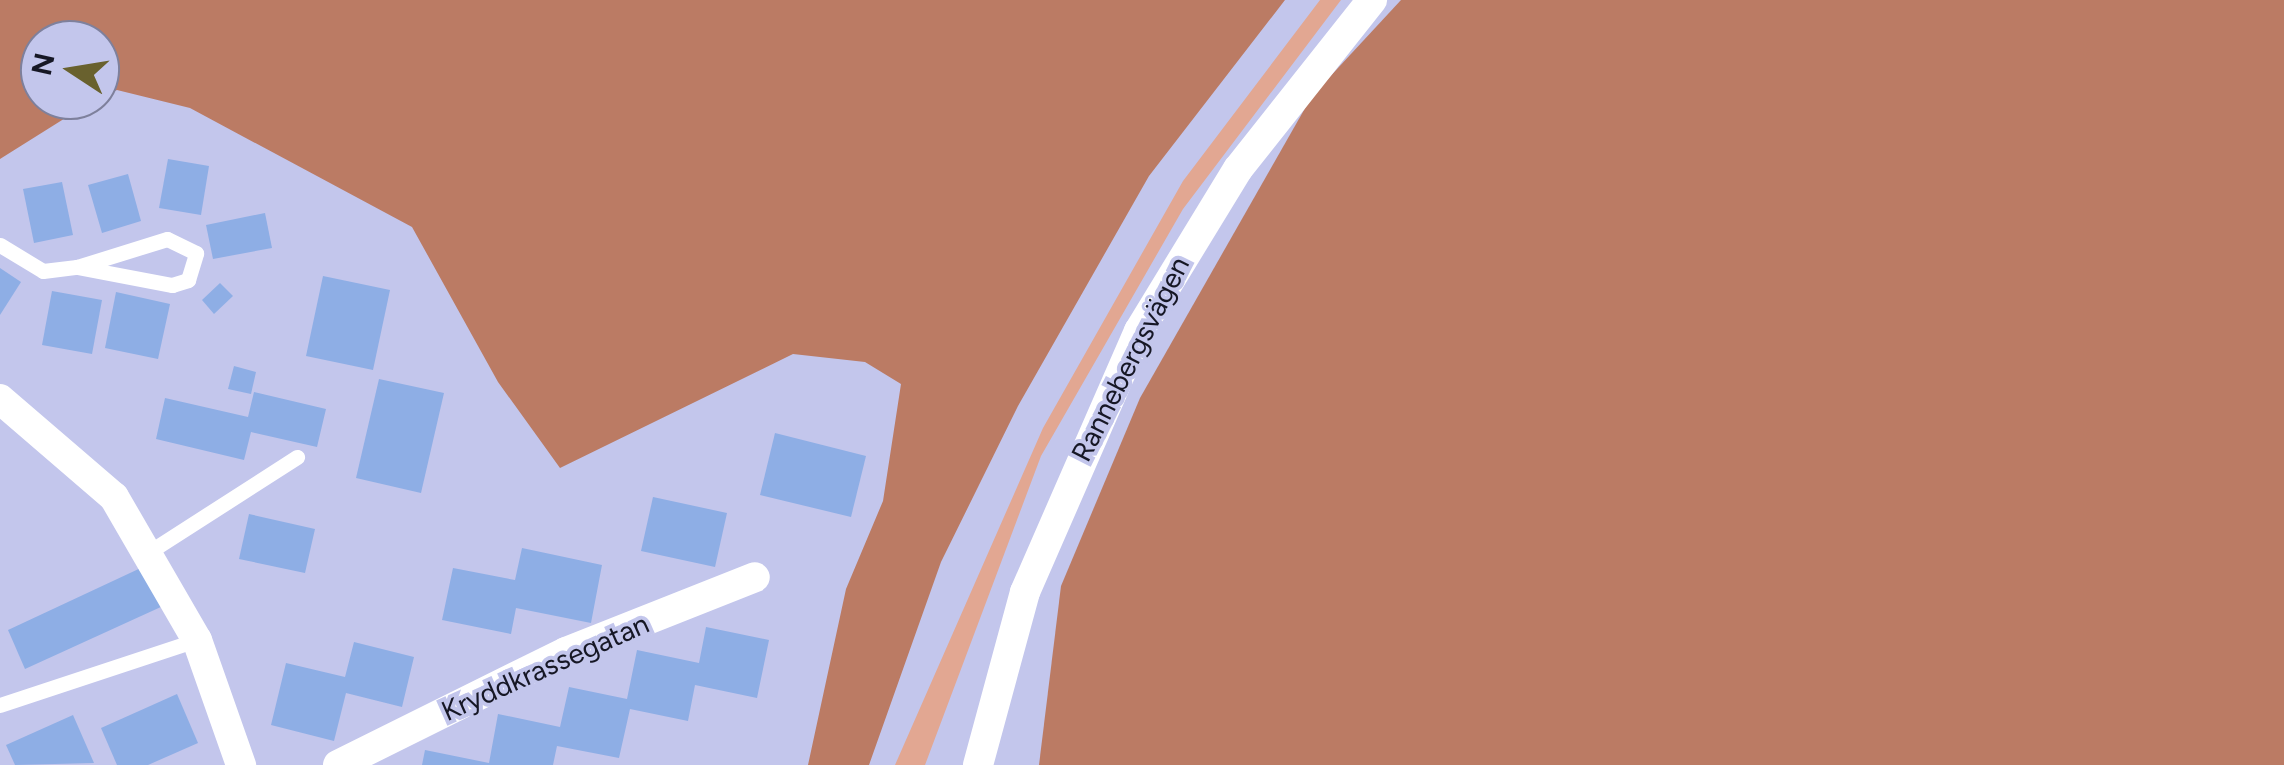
<!DOCTYPE html>
<meta charset="utf-8">
<style>
body{margin:0}
#map{position:relative;width:2284px;height:765px;overflow:hidden;background:#c3c6ec;font-family:Figtree,sans-serif}
div>[style]{position:absolute}
[style*='--x']{left:calc(var(--x)*1px);top:calc(var(--y)*1px);width:calc(var(--w)*1px);rotate:calc(var(--a)*1deg)}
.green>*{inset:0;background:#e2a792}
.forest>*{inset:0;background:#bb7b64}
.building>*{inset:0;background:#8eaee5}
.service>*{height:15px;margin:-7.5px;padding:0 7.5px;transform-origin:7.5px;border-radius:7.5px;background:#fff}
.minor>*{height:30px;margin:-15px;padding:0 15px;transform-origin:15px;border-radius:15px;background:#fff}
span{translate:-50% -50%;white-space:nowrap;text-align:center;line-height:1.15;-webkit-text-stroke:8px #c3c6ec;paint-order:stroke}
.street-label{font-size:28px;color:#161725}
.north{position:absolute;left:20px;top:20px;width:100px;height:100px;box-sizing:border-box;background:#c3c6ec;border:2px solid #7e809c;border-radius:50%;rotate:282deg;font-size:28px;font-weight:700;line-height:40px;text-align:center;color:#161725}
.north::after{content:'';display:block;margin:auto;width:35px;height:45px;background:#69612e;clip-path:polygon(50% 0,100% 100%,50% 72%,0 100%)}
</style>
<div id="map">
<div class="green">
<div style="clip-path:polygon(1320px 0,1341px 0,1183px 209px,1041px 456px,925px 765px,895px 765px,1043px 428px,1183px 181px)"></div>
</div>
<div class="forest">
<div style="clip-path:polygon(0 0,1285px 0,1149px 176px,1018px 406px,941px 562px,869px 765px,808px 765px,846px 589px,883px 501px,901px 384px,865px 362px,793px 354px,560px 468px,498px 382px,412px 227px,190px 108px,117px 90px,100px 97px,100px 40px,40px 40px,40px 100px,94px 100px,0 159px)"></div>
<div style="clip-path:polygon(1401px 0,2284px 0,2284px 765px,1039px 765px,1061px 586px,1140px 398px,1312px 96px)"></div>
</div>
<div class="building">
<div style="clip-path:polygon(168px 159px,209px 166px,201px 215px,159px 208px)"></div>
<div style="clip-path:polygon(128px 174px,141px 221px,102px 233px,88px 185px)"></div>
<div style="clip-path:polygon(62px 182px,73px 235px,34px 243px,23px 189px)"></div>
<div style="clip-path:polygon(265px 213px,272px 248px,213px 259px,206px 225px)"></div>
<div style="clip-path:polygon(0 268px,21px 282px,0 315px)"></div>
<div style="clip-path:polygon(323px 276px,390px 290px,373px 370px,306px 356px)"></div>
<div style="clip-path:polygon(220px 283px,233px 296px,214px 314px,202px 300px)"></div>
<div style="clip-path:polygon(52px 291px,102px 300px,92px 354px,42px 345px)"></div>
<div style="clip-path:polygon(116px 292px,170px 304px,158px 359px,105px 348px)"></div>
<div style="clip-path:polygon(234px 366px,256px 372px,251px 394px,228px 389px)"></div>
<div style="clip-path:polygon(379px 379px,444px 393px,421px 493px,356px 478px)"></div>
<div style="clip-path:polygon(254px 392px,326px 409px,317px 447px,251px 432px,244px 460px,156px 439px,165px 398px,248px 417px)"></div>
<div style="clip-path:polygon(775px 433px,866px 456px,851px 517px,760px 495px)"></div>
<div style="clip-path:polygon(653px 497px,727px 513px,715px 567px,641px 551px)"></div>
<div style="clip-path:polygon(249px 514px,315px 529px,305px 573px,239px 559px)"></div>
<div style="clip-path:polygon(522px 548px,602px 565px,591px 623px,516px 608px,511px 634px,442px 620px,453px 568px,515px 580px)"></div>
<div style="clip-path:polygon(145px 566px,163px 606px,25px 669px,8px 630px)"></div>
<div style="clip-path:polygon(706px 627px,769px 640px,757px 698px,695px 685px,688px 721px,630px 709px,619px 758px,557px 746px,553px 765px,422px 765px,425px 750px,489px 763px,498px 714px,560px 727px,569px 687px,627px 699px,637px 650px,699px 663px)"></div>
<div style="clip-path:polygon(354px 642px,414px 657px,402px 707px,346px 693px,334px 741px,271px 725px,286px 663px,345px 677px)"></div>
<div style="clip-path:polygon(177px 694px,198px 743px,148px 765px,117px 765px,101px 728px)"></div>
<div style="clip-path:polygon(73px 715px,94px 763px,15px 765px,6px 745px)"></div>
</div>
<div class="service">
<div style="--x:0;--y:245;--w:50;--a:31.2"></div>
<div style="--x:43;--y:271;--w:34;--a:-7"></div>
<div style="--x:77;--y:267;--w:97;--a:10.7"></div>
<div style="--x:172;--y:285;--w:17;--a:-17"></div>
<div style="--x:188;--y:280;--w:28;--a:-73"></div>
<div style="--x:196;--y:253;--w:32;--a:-154"></div>
<div style="--x:167;--y:239;--w:94;--a:162.7"></div>
<div style="--x:149;--y:552;--w:176;--a:-32.7"></div>
<div style="--x:0;--y:705;--w:207;--a:-18.3"></div>
</div>
<div class="minor">
<div style="--x:0;--y:399;--w:150;--a:40.7"></div>
<div style="--x:114;--y:497;--w:165;--a:59.9"></div>
<div style="--x:197;--y:640;--w:133;--a:70.6"></div>
<div style="--x:338;--y:765;--w:254;--a:-26.4"></div>
<div style="--x:566;--y:652;--w:203;--a:-21.6"></div>
<div style="--x:978;--y:765;--w:179;--a:-74.8"></div>
<div style="--x:1025;--y:592;--w:285;--a:-66.4"></div>
<div style="--x:1139;--y:331;--w:190;--a:-58.6"></div>
<div style="--x:1238;--y:169;--w:216;--a:-51.6"></div>
</div>
<div class="street-label">
<span style="left:1130px;top:359px;rotate:-63deg">Rannebergsvägen</span>
<span style="left:545px;top:667px;rotate:-24deg">Kryddkrassegatan</span>
</div>
<div class="north">N</div>
</div>
